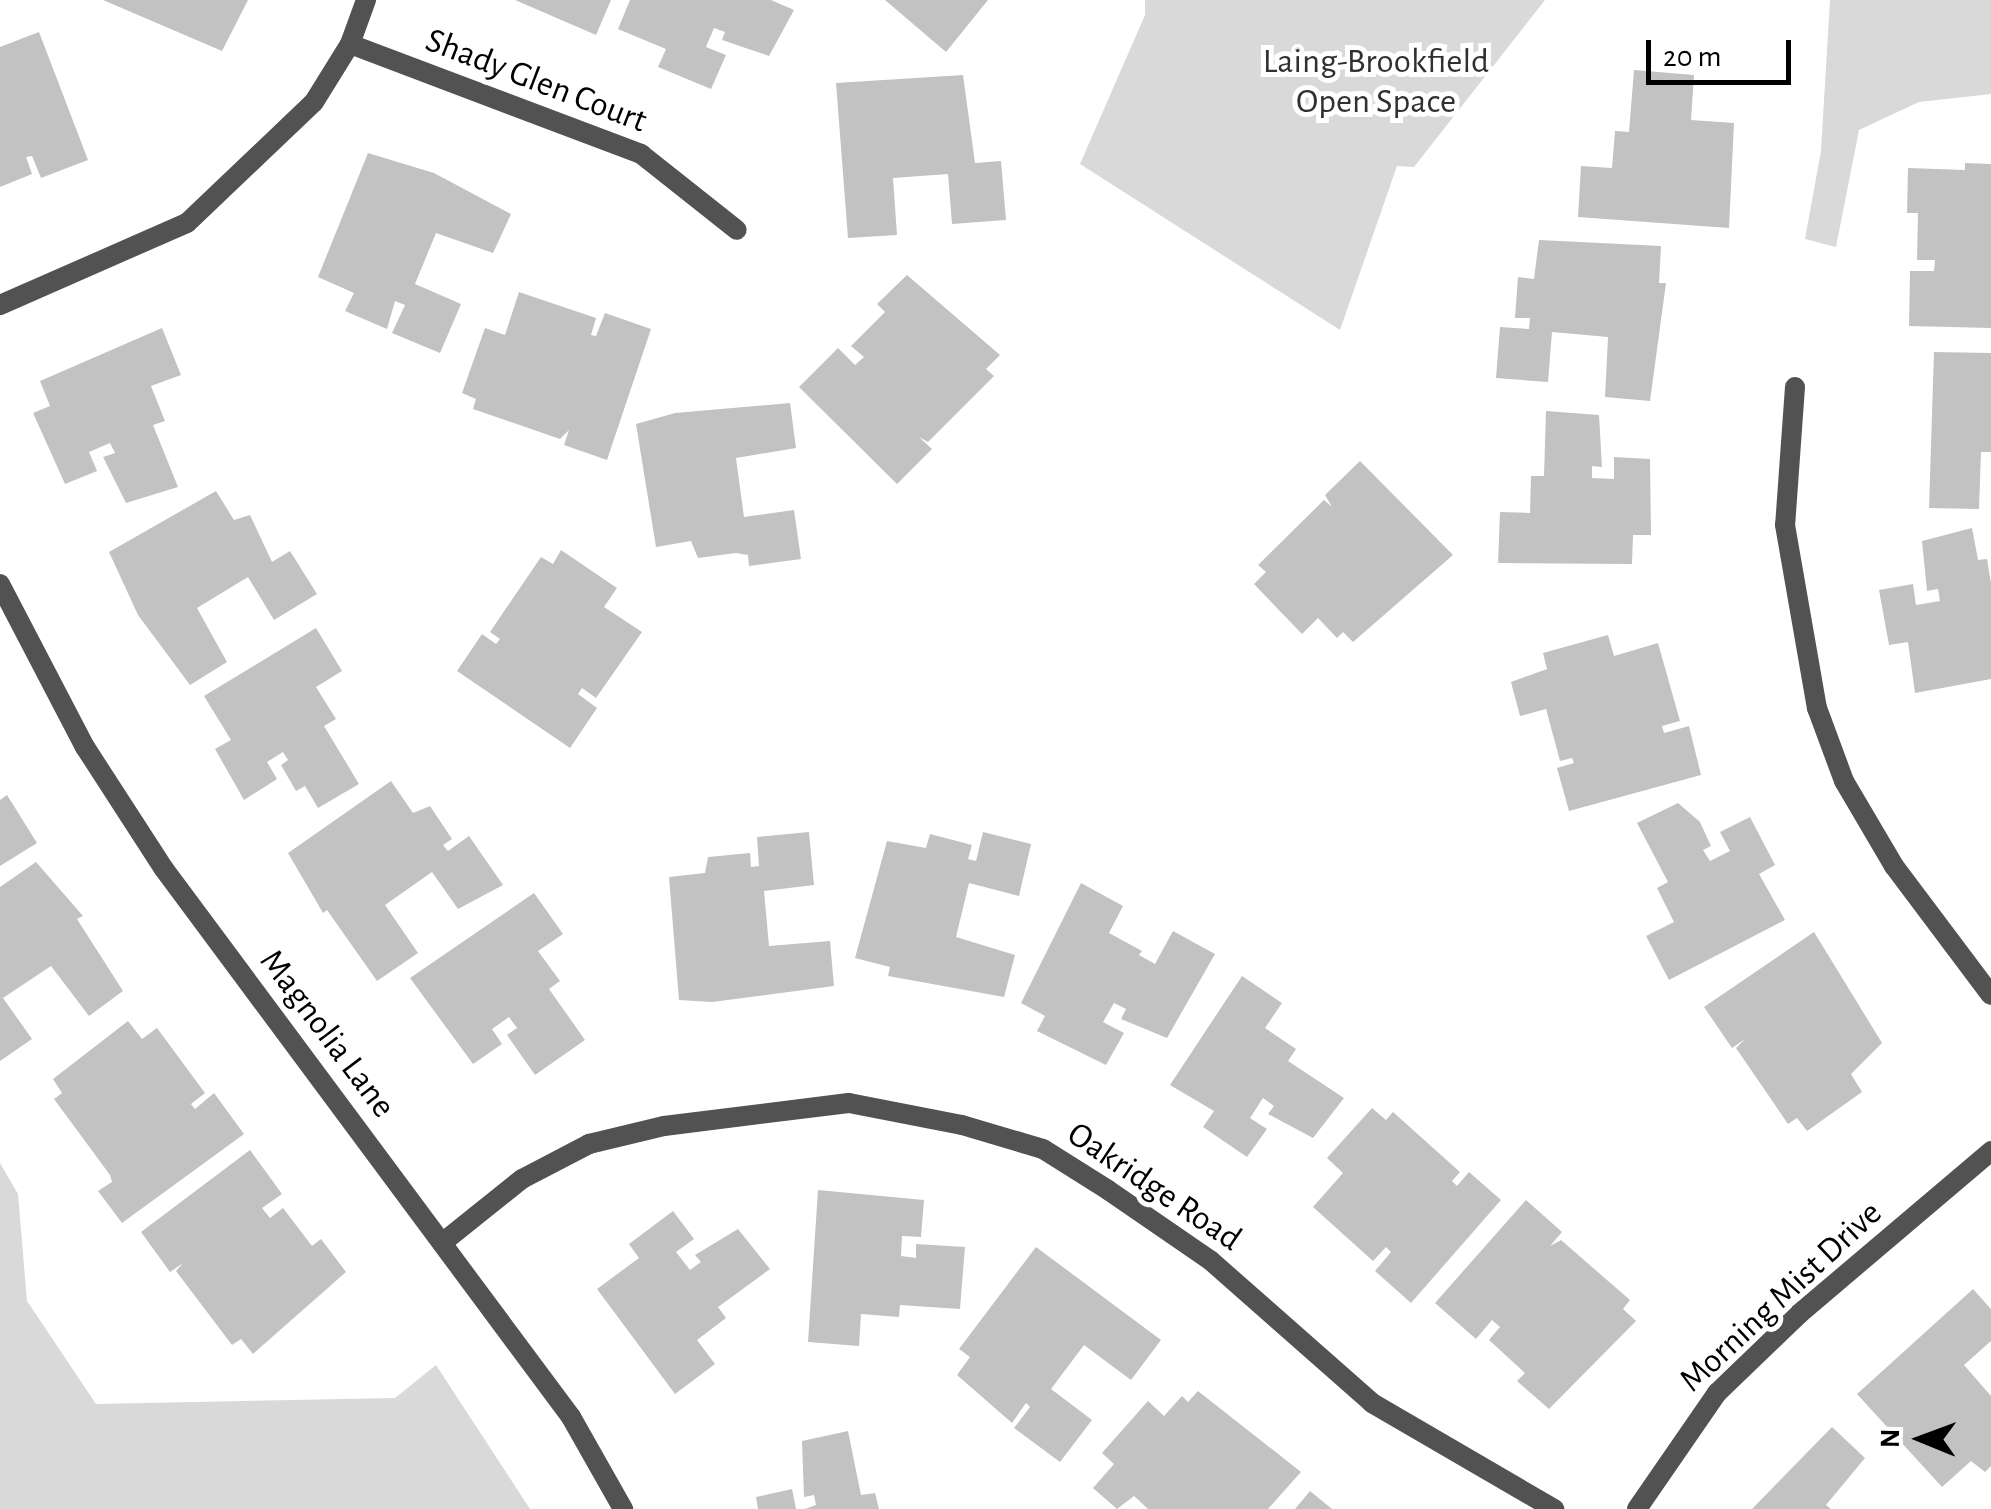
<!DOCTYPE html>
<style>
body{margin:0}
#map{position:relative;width:1991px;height:1509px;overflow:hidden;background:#fff;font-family:"Alegreya Sans",sans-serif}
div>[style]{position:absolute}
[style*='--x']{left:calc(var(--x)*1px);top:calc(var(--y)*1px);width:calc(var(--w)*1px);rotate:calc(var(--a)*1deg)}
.green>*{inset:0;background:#d9d9d9}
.building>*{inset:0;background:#c2c2c2}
.minor>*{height:20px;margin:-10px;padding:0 10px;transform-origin:10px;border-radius:10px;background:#525252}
span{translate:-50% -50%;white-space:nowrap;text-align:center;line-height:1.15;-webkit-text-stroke:10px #fff;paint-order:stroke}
.park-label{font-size:35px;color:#303030}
.street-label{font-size:35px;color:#000}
.north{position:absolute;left:1871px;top:1389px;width:100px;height:100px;-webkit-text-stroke:8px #fff;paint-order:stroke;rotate:271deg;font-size:28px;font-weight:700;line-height:40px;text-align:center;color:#000}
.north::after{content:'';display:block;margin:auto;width:35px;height:45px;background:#000;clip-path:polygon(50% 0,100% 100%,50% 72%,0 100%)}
.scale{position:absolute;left:1646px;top:40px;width:145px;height:45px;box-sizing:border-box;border:5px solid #000;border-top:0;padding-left:12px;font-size:30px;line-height:35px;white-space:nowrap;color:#000;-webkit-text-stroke:8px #fff;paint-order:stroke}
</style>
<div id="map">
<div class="green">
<div style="clip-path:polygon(1145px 0,1545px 0,1414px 167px,1397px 166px,1340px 330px,1080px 164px,1145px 15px)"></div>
<div style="clip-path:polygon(1830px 0,1991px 0,1991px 94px,1919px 102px,1859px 130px,1836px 247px,1805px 239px,1821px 151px)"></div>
<div style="clip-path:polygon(0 1163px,18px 1194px,27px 1301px,96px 1404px,395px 1398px,436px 1365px,530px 1509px,0 1509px)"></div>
</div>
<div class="building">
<div style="clip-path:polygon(103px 0,248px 0,222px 51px)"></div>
<div style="clip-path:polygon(515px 0,611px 0,596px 35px)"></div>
<div style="clip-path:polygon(630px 0,771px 0,794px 10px,769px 56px,722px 40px,725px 32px,714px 28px,706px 47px,726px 55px,711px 89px,658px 67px,666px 49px,618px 29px)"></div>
<div style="clip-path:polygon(885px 0,988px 0,946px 52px)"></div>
<div style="clip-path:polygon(39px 32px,88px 160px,41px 178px,32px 156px,26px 157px,32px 174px,0 187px,0 47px)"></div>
<div style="clip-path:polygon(1634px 70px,1694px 75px,1691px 120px,1734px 123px,1729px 228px,1578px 217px,1581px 166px,1612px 168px,1615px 131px,1629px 132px)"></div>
<div style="clip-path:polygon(963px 75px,975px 163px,1001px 161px,1006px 220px,952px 224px,948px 174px,893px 178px,897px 235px,848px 238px,836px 83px)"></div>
<div style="clip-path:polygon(368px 153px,434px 173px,511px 214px,493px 253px,436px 233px,415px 284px,461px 304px,440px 353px,392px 333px,405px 305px,395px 301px,387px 329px,345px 311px,354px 293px,318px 277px)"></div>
<div style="clip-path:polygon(1965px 163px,1991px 164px,1991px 328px,1909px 326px,1910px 271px,1934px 271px,1935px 260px,1917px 260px,1918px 213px,1907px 213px,1908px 168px,1965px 170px)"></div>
<div style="clip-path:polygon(1539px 240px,1661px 246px,1659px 283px,1666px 283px,1650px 401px,1605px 397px,1608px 337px,1552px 332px,1548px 382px,1496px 378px,1500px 327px,1529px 329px,1530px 318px,1515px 318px,1518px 277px,1534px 279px)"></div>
<div style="clip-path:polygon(907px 275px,1000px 355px,986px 369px,994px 376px,928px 442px,919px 437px,932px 449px,897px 484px,799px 387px,838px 348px,855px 365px,864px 357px,851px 346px,885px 312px,877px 304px)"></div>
<div style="clip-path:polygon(519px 292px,596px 318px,591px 335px,596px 336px,605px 313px,651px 329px,607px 460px,564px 445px,569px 430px,560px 439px,473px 409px,476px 399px,462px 393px,485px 328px,505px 335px)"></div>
<div style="clip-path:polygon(162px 328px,181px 375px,151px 386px,165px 421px,153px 425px,178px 487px,126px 503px,103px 457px,115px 453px,110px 443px,89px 452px,97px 471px,65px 484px,33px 413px,50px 406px,40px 381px)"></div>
<div style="clip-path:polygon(1934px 352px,1991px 353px,1991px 452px,1981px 452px,1979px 509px,1929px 508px)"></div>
<div style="clip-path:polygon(790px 403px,796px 448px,736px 458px,744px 517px,794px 510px,801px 559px,749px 566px,748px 555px,736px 553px,698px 558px,691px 541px,656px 547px,636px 424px,675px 413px)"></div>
<div style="clip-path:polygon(1546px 411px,1599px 415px,1602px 467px,1592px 466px,1592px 478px,1614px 479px,1614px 457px,1650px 459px,1651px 535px,1633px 535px,1632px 564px,1498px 563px,1500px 512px,1530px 513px,1531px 476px,1544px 476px)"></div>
<div style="clip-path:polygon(1360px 461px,1453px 555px,1353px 642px,1343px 632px,1337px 638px,1318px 618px,1302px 634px,1254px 584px,1266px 572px,1258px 565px,1324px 500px,1332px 507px,1325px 495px)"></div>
<div style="clip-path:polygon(216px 491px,234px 520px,250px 515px,272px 562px,290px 551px,317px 594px,274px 620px,248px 577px,197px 608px,227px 662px,190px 685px,138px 615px,109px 552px)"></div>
<div style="clip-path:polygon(1972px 528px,1978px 560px,1987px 559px,1991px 583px,1991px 679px,1915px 693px,1908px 642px,1889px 645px,1879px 590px,1913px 584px,1916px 605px,1940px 601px,1938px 589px,1927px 591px,1922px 541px)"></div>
<div style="clip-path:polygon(561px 550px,617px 588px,604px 607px,642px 632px,596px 698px,582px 688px,578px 694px,597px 708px,570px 748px,457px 671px,482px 634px,496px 644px,500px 639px,490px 632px,541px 557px,553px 564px)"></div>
<div style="clip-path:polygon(316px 628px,342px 671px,316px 687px,336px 719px,324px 726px,359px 784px,318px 808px,305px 786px,296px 791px,281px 765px,288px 760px,283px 752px,267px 762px,277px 779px,244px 800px,215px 749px,231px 740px,204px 696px)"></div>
<div style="clip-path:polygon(1608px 635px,1614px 656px,1658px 643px,1680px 721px,1662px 726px,1664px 733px,1689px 726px,1701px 775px,1569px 811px,1557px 768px,1574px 763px,1572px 758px,1560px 761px,1546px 709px,1520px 716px,1511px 682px,1547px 669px,1543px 653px)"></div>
<div style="clip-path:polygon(391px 781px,413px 813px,430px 806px,452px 839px,443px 845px,448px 851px,469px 836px,503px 885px,458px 909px,432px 872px,385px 905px,418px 953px,377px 981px,327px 910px,323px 913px,288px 853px)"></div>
<div style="clip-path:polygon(7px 795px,37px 843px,0 866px,0 800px)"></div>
<div style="clip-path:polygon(1678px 803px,1700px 822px,1711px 846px,1703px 850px,1710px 861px,1730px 851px,1720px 832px,1750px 817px,1775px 865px,1759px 874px,1785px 920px,1669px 980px,1646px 936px,1674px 922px,1657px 888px,1668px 882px,1637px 823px)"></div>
<div style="clip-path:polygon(809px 832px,814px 885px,764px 891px,769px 946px,830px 941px,834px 986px,712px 1002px,679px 1000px,669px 877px,705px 873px,708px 857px,750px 853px,751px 867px,759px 866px,757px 837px)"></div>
<div style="clip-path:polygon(983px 832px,1031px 844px,1019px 896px,969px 883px,956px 937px,1015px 955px,1004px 997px,888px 976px,890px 967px,855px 958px,887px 841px,926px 848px,930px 834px,972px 845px,968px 859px,976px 861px)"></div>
<div style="clip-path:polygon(36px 862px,83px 916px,77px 919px,123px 991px,89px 1016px,51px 966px,3px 998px,32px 1039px,0 1061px,0 887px)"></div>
<div style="clip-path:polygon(1081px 883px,1123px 906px,1109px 933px,1142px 951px,1139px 955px,1155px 964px,1173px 931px,1215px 954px,1167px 1038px,1121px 1019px,1126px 1009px,1114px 1003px,1103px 1022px,1124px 1033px,1106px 1065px,1037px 1031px,1045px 1016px,1021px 1003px)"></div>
<div style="clip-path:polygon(534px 893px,563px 934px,538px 951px,560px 981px,549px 989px,585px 1040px,535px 1075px,507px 1035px,517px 1028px,509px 1017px,492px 1029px,502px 1044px,473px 1064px,410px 978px)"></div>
<div style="clip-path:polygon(1814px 932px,1882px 1043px,1851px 1074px,1862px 1092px,1807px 1131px,1797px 1118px,1788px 1124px,1736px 1048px,1745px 1039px,1732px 1048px,1704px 1007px)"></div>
<div style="clip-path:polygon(1242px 976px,1282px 1003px,1265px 1028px,1296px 1049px,1288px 1061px,1344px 1098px,1313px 1138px,1268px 1114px,1274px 1106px,1263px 1098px,1250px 1118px,1267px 1129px,1247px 1157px,1203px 1127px,1214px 1111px,1170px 1085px)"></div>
<div style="clip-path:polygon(128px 1021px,142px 1039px,157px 1028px,205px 1093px,191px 1104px,195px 1109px,214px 1093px,244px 1134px,122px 1223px,98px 1191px,112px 1182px,110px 1175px,54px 1099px,62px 1093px,53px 1079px)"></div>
<div style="clip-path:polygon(1372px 1108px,1386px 1120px,1393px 1112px,1460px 1172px,1452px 1181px,1457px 1186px,1469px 1172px,1501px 1200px,1411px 1303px,1375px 1271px,1391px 1252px,1386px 1247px,1373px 1261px,1313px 1207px,1343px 1173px,1327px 1158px)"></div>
<div style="clip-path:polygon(250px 1150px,282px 1194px,262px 1208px,270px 1218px,283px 1208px,312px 1246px,321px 1239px,346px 1272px,253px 1354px,241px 1339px,232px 1345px,176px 1271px,183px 1263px,170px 1272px,141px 1232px)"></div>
<div style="clip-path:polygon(818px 1190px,924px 1200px,921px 1237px,902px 1236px,901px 1256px,916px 1258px,916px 1244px,965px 1247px,960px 1309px,900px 1305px,899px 1317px,861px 1314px,859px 1346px,808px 1342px)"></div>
<div style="clip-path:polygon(1526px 1200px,1562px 1232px,1550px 1246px,1561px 1240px,1630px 1300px,1623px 1309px,1636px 1321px,1549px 1409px,1517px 1381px,1525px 1373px,1489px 1340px,1500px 1327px,1492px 1320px,1476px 1339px,1435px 1303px)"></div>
<div style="clip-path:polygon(673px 1211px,694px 1239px,676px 1252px,690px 1270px,701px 1262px,695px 1255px,738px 1229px,770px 1269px,718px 1307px,726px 1318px,697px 1340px,715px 1364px,675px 1394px,597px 1289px,639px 1258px,629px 1244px)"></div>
<div style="clip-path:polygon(1036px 1247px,1161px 1340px,1131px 1380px,1084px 1345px,1051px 1389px,1092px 1420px,1060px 1462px,1014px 1428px,1030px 1407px,1026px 1403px,1012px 1423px,957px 1375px,970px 1357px,959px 1349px)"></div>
<div style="clip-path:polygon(1973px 1289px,1991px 1309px,1991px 1341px,1964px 1365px,1991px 1396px,1991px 1466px,1985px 1472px,1971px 1461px,1942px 1487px,1857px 1394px)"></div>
<div style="clip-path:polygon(1198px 1391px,1301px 1472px,1268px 1509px,1148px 1509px,1134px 1496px,1117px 1509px,1093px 1488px,1114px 1464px,1102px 1453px,1148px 1401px,1164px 1416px,1182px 1396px,1188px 1402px)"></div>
<div style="clip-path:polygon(1832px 1427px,1865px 1458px,1826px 1505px,1831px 1509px,1752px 1509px)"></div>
<div style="clip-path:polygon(848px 1431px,861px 1495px,875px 1493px,879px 1509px,805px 1509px,816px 1505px,814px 1495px,804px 1497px,802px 1441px)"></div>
<div style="clip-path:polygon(792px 1489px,796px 1509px,758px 1509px,756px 1497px)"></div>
<div style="clip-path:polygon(1310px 1491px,1332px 1509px,1295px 1509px)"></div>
</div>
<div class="minor">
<div style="--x:350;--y:44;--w:311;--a:20.7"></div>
<div style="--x:641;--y:154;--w:122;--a:38.4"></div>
<div style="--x:0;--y:305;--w:204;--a:-23.7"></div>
<div style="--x:187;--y:223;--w:175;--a:-43.6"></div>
<div style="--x:314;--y:102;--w:68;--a:-58.2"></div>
<div style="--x:350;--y:44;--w:47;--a:-70"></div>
<div style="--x:1795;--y:387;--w:138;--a:94.1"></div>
<div style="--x:1785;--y:525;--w:186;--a:80.1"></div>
<div style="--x:1817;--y:708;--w:78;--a:69.7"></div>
<div style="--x:1844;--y:781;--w:99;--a:59.5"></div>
<div style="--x:1894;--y:866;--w:161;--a:53.1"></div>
<div style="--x:0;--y:584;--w:184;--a:62.5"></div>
<div style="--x:85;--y:747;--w:145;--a:57.1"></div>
<div style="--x:164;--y:869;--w:683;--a:53.4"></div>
<div style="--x:571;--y:1417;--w:106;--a:60.5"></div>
<div style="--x:442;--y:1243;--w:102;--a:-38.7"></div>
<div style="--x:522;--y:1179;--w:76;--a:-27.6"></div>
<div style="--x:589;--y:1144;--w:77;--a:-13.5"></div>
<div style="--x:664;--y:1126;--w:186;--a:-7.1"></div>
<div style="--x:849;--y:1103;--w:115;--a:11"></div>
<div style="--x:962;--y:1125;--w:84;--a:16.5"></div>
<div style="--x:1043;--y:1149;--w:77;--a:32.2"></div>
<div style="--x:1108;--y:1190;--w:124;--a:34.5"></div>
<div style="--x:1210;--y:1260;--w:216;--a:41.4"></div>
<div style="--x:1372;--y:1403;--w:211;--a:30.2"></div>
<div style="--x:1637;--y:1509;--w:141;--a:-55.4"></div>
<div style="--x:1717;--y:1393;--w:114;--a:-43.9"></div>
<div style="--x:1799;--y:1314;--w:252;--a:-40.3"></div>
</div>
<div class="park-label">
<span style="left:1376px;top:82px">Laing-Brookfield<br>Open Space</span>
</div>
<div class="street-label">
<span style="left:536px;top:81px;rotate:21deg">Shady Glen Court</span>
<span style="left:327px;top:1034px;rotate:53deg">Magnolia Lane</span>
<span style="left:1154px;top:1187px;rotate:34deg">Oakridge Road</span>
<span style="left:1781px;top:1297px;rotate:-43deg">Morning Mist Drive</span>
</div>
<div class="north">N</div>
<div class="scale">20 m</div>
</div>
